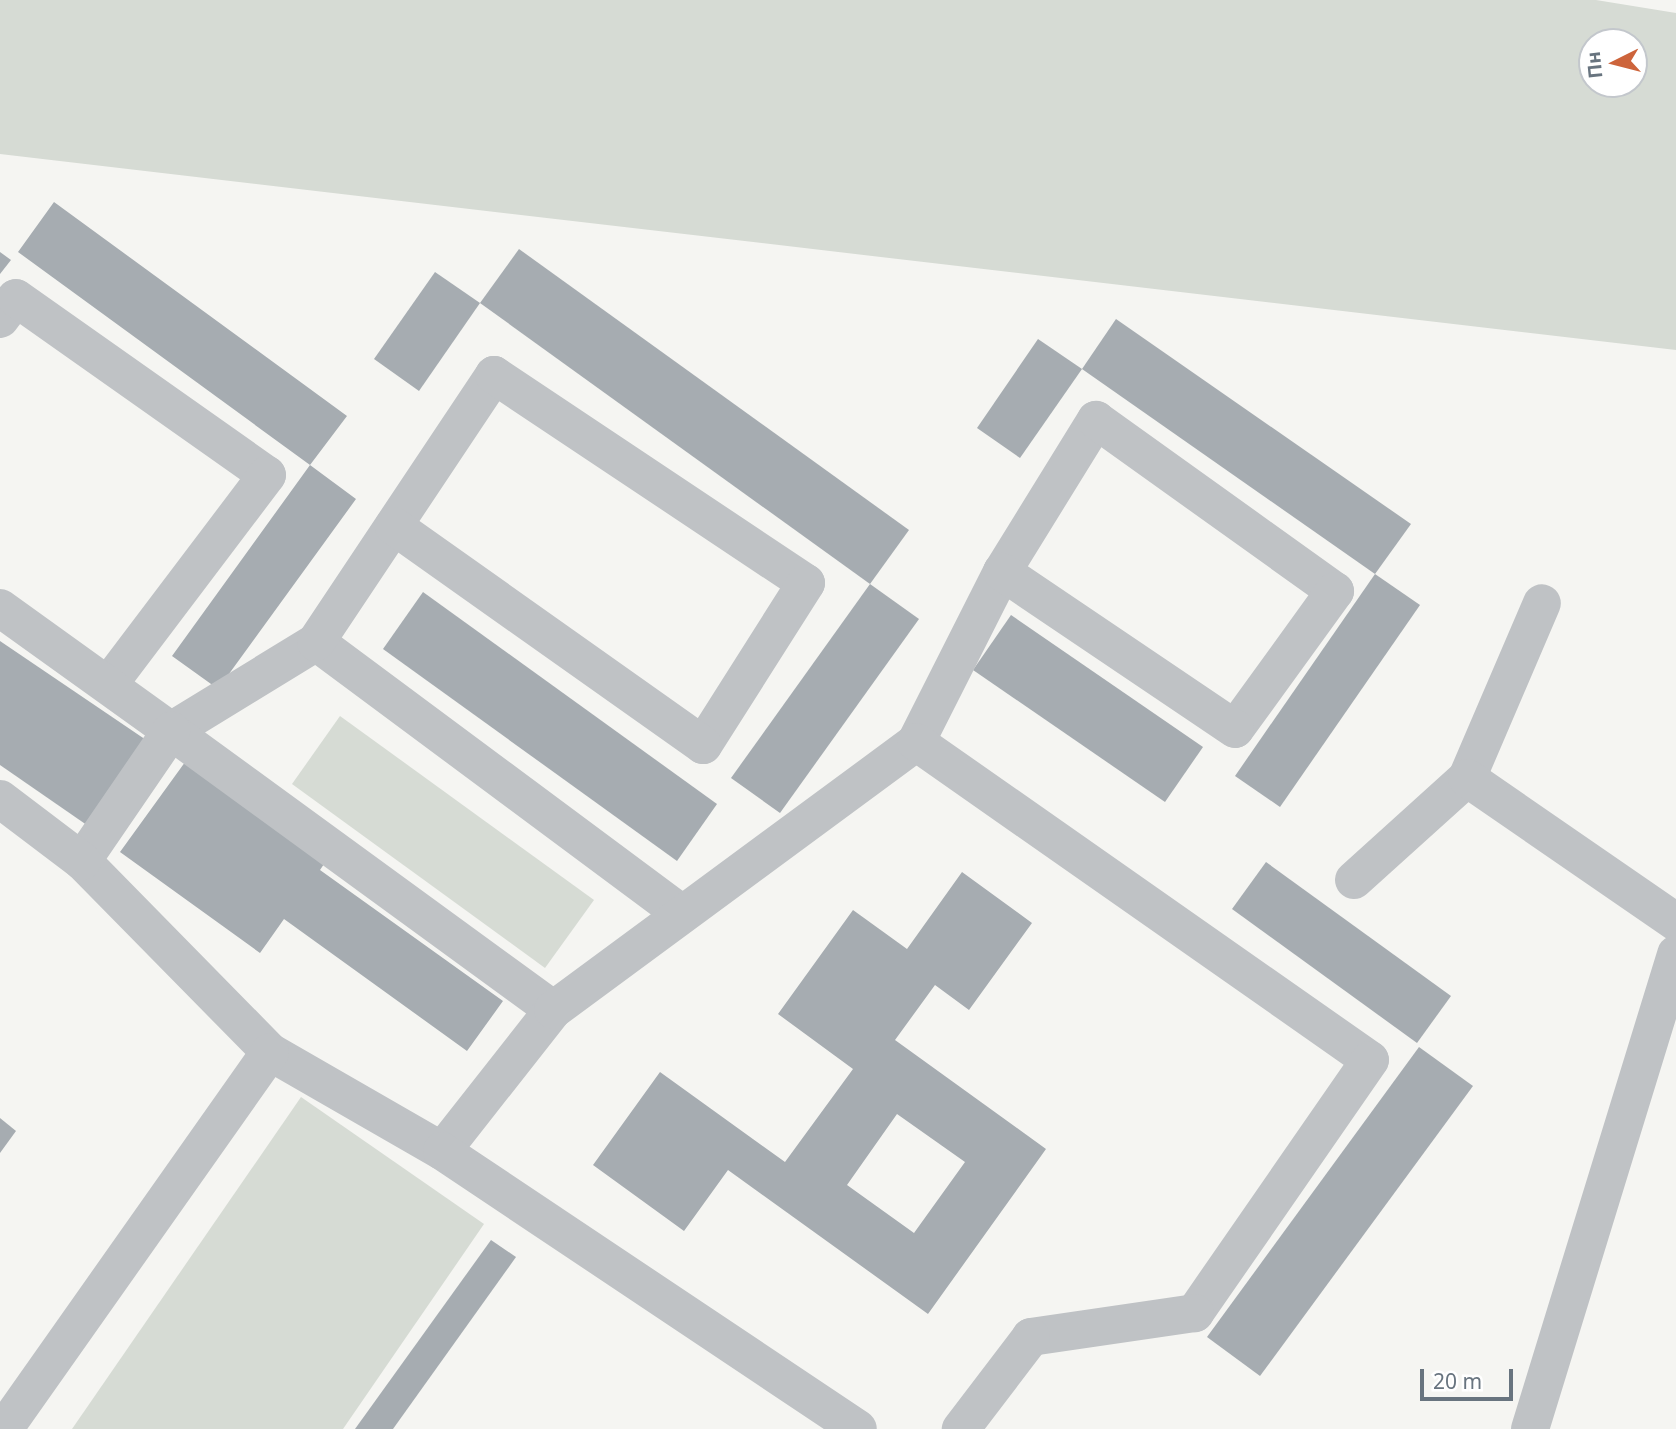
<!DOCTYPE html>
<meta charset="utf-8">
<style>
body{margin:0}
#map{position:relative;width:1676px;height:1429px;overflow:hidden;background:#f5f5f2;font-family:"Noto Sans",sans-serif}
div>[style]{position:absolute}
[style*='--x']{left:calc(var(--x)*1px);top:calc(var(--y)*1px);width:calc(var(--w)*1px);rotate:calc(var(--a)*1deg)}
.green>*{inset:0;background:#d6dbd4}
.building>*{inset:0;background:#a6acb1}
.minor>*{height:38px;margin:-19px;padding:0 19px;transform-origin:19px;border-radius:19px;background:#bfc2c5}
span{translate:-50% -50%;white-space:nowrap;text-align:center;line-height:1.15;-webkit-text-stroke:7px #fff;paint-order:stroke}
.north{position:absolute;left:1578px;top:28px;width:70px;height:70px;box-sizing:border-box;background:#fff;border:2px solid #c3c7cc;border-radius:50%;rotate:264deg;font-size:19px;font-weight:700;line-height:28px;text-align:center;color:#68747f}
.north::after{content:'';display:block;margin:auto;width:24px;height:32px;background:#cd643b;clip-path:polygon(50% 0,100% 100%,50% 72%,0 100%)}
.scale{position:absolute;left:1420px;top:1369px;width:93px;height:32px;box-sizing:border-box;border:4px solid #68747f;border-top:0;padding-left:9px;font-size:21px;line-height:24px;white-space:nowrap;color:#68747f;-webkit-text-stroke:5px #fff;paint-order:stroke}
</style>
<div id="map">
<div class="green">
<div style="clip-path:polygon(evenodd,0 0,1596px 0,1676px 13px,1676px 350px,0 154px,0 0,1634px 42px,1634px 84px,1592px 84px,1592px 42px,1634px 42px)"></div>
<div style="clip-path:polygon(340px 716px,594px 900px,545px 968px,292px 784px)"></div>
<div style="clip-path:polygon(301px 1097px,484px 1224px,343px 1429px,72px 1429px)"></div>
</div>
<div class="building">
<div style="clip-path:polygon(54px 202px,347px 416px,310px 465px,356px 499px,218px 689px,172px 656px,310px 465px,18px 252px)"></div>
<div style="clip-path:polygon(519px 249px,909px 530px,870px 584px,480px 303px)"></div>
<div style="clip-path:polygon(0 252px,11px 260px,0 274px)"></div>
<div style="clip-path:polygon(435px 272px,480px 303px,419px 391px,374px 359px)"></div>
<div style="clip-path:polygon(1116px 319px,1411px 524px,1375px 574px,1082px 369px)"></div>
<div style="clip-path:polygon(1038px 339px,1082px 369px,1020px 458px,977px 428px)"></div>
<div style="clip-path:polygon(1375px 574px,1420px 605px,1280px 807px,1235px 776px)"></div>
<div style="clip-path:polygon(870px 584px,919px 619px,780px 813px,731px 778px)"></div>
<div style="clip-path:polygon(423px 592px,717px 804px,677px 861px,383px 649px)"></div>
<div style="clip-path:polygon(1011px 615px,1203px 747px,1165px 802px,973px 670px)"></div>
<div style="clip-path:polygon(0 641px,152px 744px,94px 830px,0 765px)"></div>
<div style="clip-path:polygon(188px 758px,328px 858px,320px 870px,503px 1001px,467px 1051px,284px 919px,260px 953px,120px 852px)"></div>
<div style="clip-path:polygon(1266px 862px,1451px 996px,1417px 1043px,1232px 909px)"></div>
<div style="clip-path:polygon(evenodd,962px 872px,1032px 923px,969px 1010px,935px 985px,895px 1040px,1046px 1149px,928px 1314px,728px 1170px,684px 1231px,593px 1165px,660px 1072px,785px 1162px,853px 1069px,778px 1014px,853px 910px,907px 949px,962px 872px,897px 1114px,965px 1162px,914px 1233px,847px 1185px,897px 1114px)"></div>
<div style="clip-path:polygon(1419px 1047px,1473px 1086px,1260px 1376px,1207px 1337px)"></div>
<div style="clip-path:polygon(0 1118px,16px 1131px,0 1153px)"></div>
<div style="clip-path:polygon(491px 1240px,516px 1257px,393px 1429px,355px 1429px)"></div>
</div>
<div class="minor">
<div style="--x:0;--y:319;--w:26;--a:-53"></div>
<div style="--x:16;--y:298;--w:307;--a:35.2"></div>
<div style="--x:267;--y:475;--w:263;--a:127.1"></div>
<div style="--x:0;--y:608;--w:211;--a:35.7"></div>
<div style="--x:171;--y:731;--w:170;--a:-31.5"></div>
<div style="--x:316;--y:642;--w:456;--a:36.6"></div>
<div style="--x:316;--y:642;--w:321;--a:-56.3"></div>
<div style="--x:494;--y:375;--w:375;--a:33.7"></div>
<div style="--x:806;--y:583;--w:192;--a:122.4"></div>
<div style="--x:703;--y:745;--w:379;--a:-144.7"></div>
<div style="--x:171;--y:731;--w:473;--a:36.1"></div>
<div style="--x:553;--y:1010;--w:179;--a:128.2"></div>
<div style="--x:442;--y:1151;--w:198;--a:-150.1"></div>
<div style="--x:270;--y:1052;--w:268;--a:-134.5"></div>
<div style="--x:82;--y:861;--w:158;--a:-55.6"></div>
<div style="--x:916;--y:742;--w:191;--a:-63.2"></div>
<div style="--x:1002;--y:572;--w:179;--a:-58.3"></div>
<div style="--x:1096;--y:420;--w:294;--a:35.6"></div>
<div style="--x:1335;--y:591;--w:170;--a:125.9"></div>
<div style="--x:1235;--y:729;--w:281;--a:-146"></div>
<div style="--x:1467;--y:778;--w:190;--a:-66.8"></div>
<div style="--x:0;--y:799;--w:103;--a:37.1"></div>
<div style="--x:1354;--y:880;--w:152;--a:-42.1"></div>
<div style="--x:1467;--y:778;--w:254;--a:34.6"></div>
<div style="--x:553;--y:1010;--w:451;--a:-36.4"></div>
<div style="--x:916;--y:742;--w:554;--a:35.01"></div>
<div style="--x:1370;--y:1060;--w:308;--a:124.7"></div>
<div style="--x:1195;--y:1313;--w:166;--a:171.7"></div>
<div style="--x:1031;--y:1337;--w:116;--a:127.3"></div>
<div style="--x:442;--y:1151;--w:500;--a:33.75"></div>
<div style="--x:4;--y:1429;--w:461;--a:-54.8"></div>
<div style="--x:1530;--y:1429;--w:497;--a:-72.9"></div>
</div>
<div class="north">Пн</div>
<div class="scale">20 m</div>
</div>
